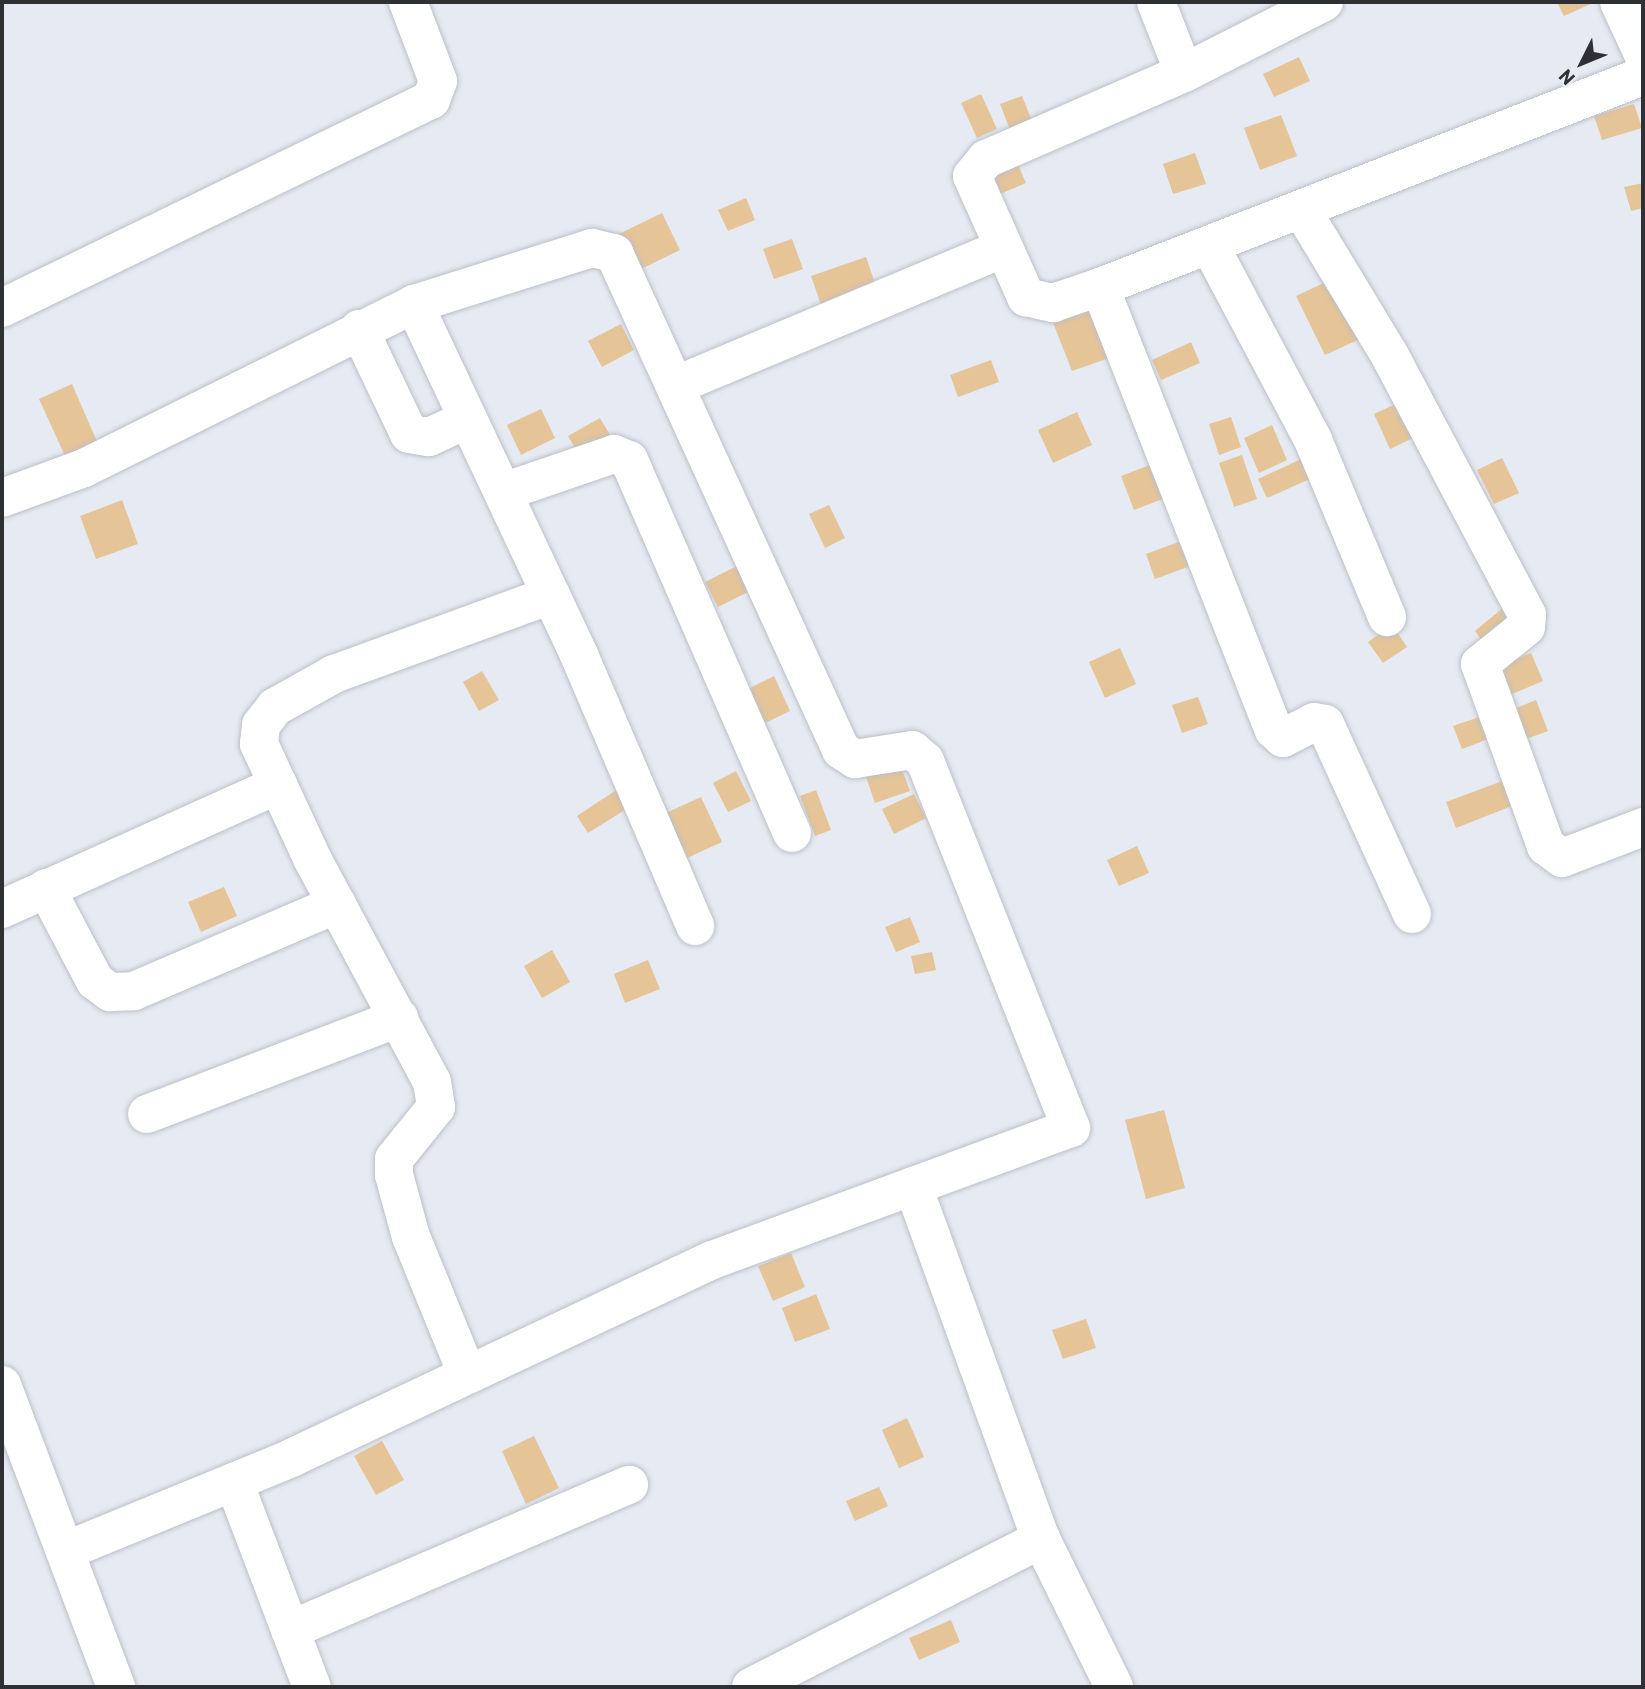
<!DOCTYPE html>
<style>
body{margin:0}
#map{position:relative;width:1645px;height:1689px;overflow:hidden;background:#e6eaf2;font-family:Barlow,sans-serif}
div>[style]{position:absolute}
[style*='--x']{left:calc(var(--x)*1px);top:calc(var(--y)*1px);width:calc(var(--w)*1px);rotate:calc(var(--a)*1deg)}
.building>*{inset:0;background:#e5c498}
.roads{filter:drop-shadow(0 0 2px #bbbfc7) drop-shadow(0 0 2px #bbbfc7)}
.minor>*{height:38px;margin:-19px;padding:0 19px;transform-origin:19px;border-radius:19px;background:#fff}
span{translate:-50% -50%;white-space:nowrap;text-align:center;line-height:1.15;-webkit-text-stroke:5px #e6eaf2;paint-order:stroke}
.frame{position:absolute;inset:0;border:4px solid #2e3033;pointer-events:none}
.north{position:absolute;left:1547px;top:28px;width:70px;height:70px;-webkit-text-stroke:5px #e6eaf2;paint-order:stroke;rotate:227deg;font-size:19px;font-weight:700;line-height:28px;text-align:center;color:#2e3033}
.north::after{content:'';display:block;margin:auto;width:24px;height:32px;background:#2e3033;clip-path:polygon(50% 0,100% 100%,50% 72%,0 100%)}
</style>
<div id="map">
<div class="building">
<div style="clip-path:polygon(1557px 2px,1595px 2px,1564px 16px)"></div>
<div style="clip-path:polygon(1299px 57px,1310px 81px,1274px 97px,1263px 74px)"></div>
<div style="clip-path:polygon(981px 94px,997px 129px,977px 138px,961px 103px)"></div>
<div style="clip-path:polygon(1022px 96px,1036px 131px,1014px 140px,1000px 104px)"></div>
<div style="clip-path:polygon(1634px 104px,1642px 128px,1602px 140px,1594px 116px)"></div>
<div style="clip-path:polygon(1281px 115px,1297px 156px,1260px 170px,1244px 128px)"></div>
<div style="clip-path:polygon(1195px 153px,1206px 184px,1173px 194px,1163px 164px)"></div>
<div style="clip-path:polygon(1015px 158px,1026px 183px,1000px 194px,988px 170px)"></div>
<div style="clip-path:polygon(1643px 183px,1643px 208px,1631px 211px,1624px 187px)"></div>
<div style="clip-path:polygon(746px 198px,755px 220px,728px 231px,718px 210px)"></div>
<div style="clip-path:polygon(662px 213px,680px 250px,637px 271px,619px 234px)"></div>
<div style="clip-path:polygon(792px 239px,803px 269px,774px 279px,763px 249px)"></div>
<div style="clip-path:polygon(866px 257px,879px 295px,824px 313px,811px 276px)"></div>
<div style="clip-path:polygon(1332px 279px,1360px 339px,1325px 355px,1296px 296px)"></div>
<div style="clip-path:polygon(1102px 303px,1121px 354px,1072px 371px,1052px 320px)"></div>
<div style="clip-path:polygon(621px 324px,634px 350px,602px 367px,588px 341px)"></div>
<div style="clip-path:polygon(1191px 342px,1200px 363px,1161px 380px,1152px 360px)"></div>
<div style="clip-path:polygon(991px 360px,999px 382px,958px 397px,950px 375px)"></div>
<div style="clip-path:polygon(72px 384px,98px 444px,66px 458px,39px 399px)"></div>
<div style="clip-path:polygon(1400px 402px,1415px 437px,1390px 449px,1374px 414px)"></div>
<div style="clip-path:polygon(541px 409px,555px 438px,521px 455px,507px 425px)"></div>
<div style="clip-path:polygon(1077px 412px,1092px 445px,1053px 463px,1038px 430px)"></div>
<div style="clip-path:polygon(1231px 417px,1241px 447px,1219px 455px,1209px 424px)"></div>
<div style="clip-path:polygon(600px 418px,613px 440px,581px 458px,568px 436px)"></div>
<div style="clip-path:polygon(1272px 425px,1287px 460px,1259px 473px,1244px 438px)"></div>
<div style="clip-path:polygon(1312px 454px,1321px 474px,1267px 498px,1258px 479px)"></div>
<div style="clip-path:polygon(1242px 455px,1257px 499px,1234px 507px,1219px 463px)"></div>
<div style="clip-path:polygon(1502px 458px,1519px 493px,1494px 504px,1477px 470px)"></div>
<div style="clip-path:polygon(1155px 463px,1168px 497px,1134px 510px,1121px 476px)"></div>
<div style="clip-path:polygon(122px 500px,138px 544px,96px 559px,80px 516px)"></div>
<div style="clip-path:polygon(829px 505px,845px 538px,825px 548px,809px 514px)"></div>
<div style="clip-path:polygon(1184px 540px,1193px 565px,1155px 579px,1146px 554px)"></div>
<div style="clip-path:polygon(745px 562px,758px 587px,718px 607px,705px 582px)"></div>
<div style="clip-path:polygon(1510px 602px,1522px 617px,1486px 646px,1475px 631px)"></div>
<div style="clip-path:polygon(1392px 625px,1407px 647px,1383px 663px,1368px 642px)"></div>
<div style="clip-path:polygon(1120px 648px,1136px 684px,1105px 698px,1089px 662px)"></div>
<div style="clip-path:polygon(1531px 653px,1543px 681px,1512px 694px,1500px 666px)"></div>
<div style="clip-path:polygon(482px 671px,499px 700px,479px 711px,463px 682px)"></div>
<div style="clip-path:polygon(774px 676px,790px 711px,765px 723px,748px 689px)"></div>
<div style="clip-path:polygon(1198px 697px,1208px 724px,1182px 733px,1172px 705px)"></div>
<div style="clip-path:polygon(1536px 700px,1548px 731px,1526px 739px,1514px 709px)"></div>
<div style="clip-path:polygon(1488px 714px,1496px 736px,1462px 749px,1453px 726px)"></div>
<div style="clip-path:polygon(900px 764px,910px 791px,875px 803px,866px 777px)"></div>
<div style="clip-path:polygon(736px 771px,751px 801px,728px 812px,713px 783px)"></div>
<div style="clip-path:polygon(1513px 777px,1522px 802px,1456px 828px,1446px 802px)"></div>
<div style="clip-path:polygon(624px 785px,636px 803px,588px 833px,577px 816px)"></div>
<div style="clip-path:polygon(816px 790px,831px 830px,815px 836px,800px 796px)"></div>
<div style="clip-path:polygon(914px 794px,926px 818px,894px 834px,882px 809px)"></div>
<div style="clip-path:polygon(701px 797px,722px 842px,687px 858px,666px 813px)"></div>
<div style="clip-path:polygon(1137px 846px,1149px 873px,1119px 886px,1107px 860px)"></div>
<div style="clip-path:polygon(224px 887px,237px 916px,201px 932px,188px 902px)"></div>
<div style="clip-path:polygon(910px 917px,920px 942px,896px 952px,885px 927px)"></div>
<div style="clip-path:polygon(552px 950px,570px 982px,542px 998px,524px 966px)"></div>
<div style="clip-path:polygon(932px 952px,936px 970px,915px 974px,911px 956px)"></div>
<div style="clip-path:polygon(648px 960px,660px 989px,625px 1003px,614px 974px)"></div>
<div style="clip-path:polygon(1164px 1110px,1185px 1188px,1146px 1199px,1125px 1120px)"></div>
<div style="clip-path:polygon(791px 1253px,805px 1287px,773px 1301px,758px 1266px)"></div>
<div style="clip-path:polygon(816px 1294px,830px 1329px,795px 1342px,782px 1308px)"></div>
<div style="clip-path:polygon(1086px 1319px,1096px 1348px,1063px 1359px,1052px 1330px)"></div>
<div style="clip-path:polygon(907px 1418px,924px 1457px,899px 1468px,882px 1430px)"></div>
<div style="clip-path:polygon(534px 1436px,559px 1488px,526px 1504px,502px 1451px)"></div>
<div style="clip-path:polygon(382px 1441px,404px 1480px,376px 1495px,354px 1456px)"></div>
<div style="clip-path:polygon(879px 1487px,888px 1506px,855px 1521px,846px 1501px)"></div>
<div style="clip-path:polygon(951px 1620px,960px 1642px,919px 1660px,909px 1638px)"></div>
</div>
<div class="roads">
<div class="minor">
<div style="--x:1156;--y:2;--w:76;--a:68.5"></div>
<div style="--x:1324;--y:2;--w:157;--a:153.1"></div>
<div style="--x:1184;--y:73;--w:216;--a:156.5"></div>
<div style="--x:986;--y:159;--w:22;--a:129"></div>
<div style="--x:972;--y:176;--w:133;--a:65.9"></div>
<div style="--x:1026;--y:297;--w:28;--a:13"></div>
<div style="--x:1053;--y:303;--w:50;--a:-18.8"></div>
<div style="--x:1100;--y:287;--w:476;--a:68.6"></div>
<div style="--x:1274;--y:730;--w:12;--a:42"></div>
<div style="--x:1283;--y:738;--w:35;--a:-27"></div>
<div style="--x:1314;--y:722;--w:11;--a:10"></div>
<div style="--x:1325;--y:724;--w:209;--a:65.4"></div>
<div style="--x:1619;--y:2;--w:57;--a:65.2"></div>
<div style="--x:1303;--y:212;--w:166;--a:58.8"></div>
<div style="--x:1389;--y:354;--w:295;--a:62.1"></div>
<div style="--x:1527;--y:615;--w:12;--a:95"></div>
<div style="--x:1526;--y:627;--w:59;--a:141.2"></div>
<div style="--x:1480;--y:664;--w:194;--a:70.1"></div>
<div style="--x:1546;--y:846;--w:20;--a:37"></div>
<div style="--x:1562;--y:858;--w:87;--a:-20.9"></div>
<div style="--x:1210;--y:246;--w:220;--a:62"></div>
<div style="--x:1313;--y:440;--w:192;--a:67.3"></div>
<div style="--x:1100;--y:287;--w:583;--a:-21.24"></div>
<div style="--x:414;--y:304;--w:388;--a:64.8"></div>
<div style="--x:579;--y:655;--w:295;--a:66.8"></div>
<div style="--x:2;--y:308;--w:477;--a:-25.9"></div>
<div style="--x:431;--y:100;--w:20;--a:-70"></div>
<div style="--x:438;--y:81;--w:85;--a:-110.8"></div>
<div style="--x:359;--y:329;--w:116;--a:64.5"></div>
<div style="--x:409;--y:434;--w:20;--a:9"></div>
<div style="--x:429;--y:437;--w:43;--a:-24.8"></div>
<div style="--x:679;--y:384;--w:350;--a:-22.7"></div>
<div style="--x:503;--y:492;--w:117;--a:-18.9"></div>
<div style="--x:614;--y:454;--w:16;--a:22"></div>
<div style="--x:629;--y:460;--w:407;--a:66.4"></div>
<div style="--x:2;--y:498;--w:87;--a:-20.1"></div>
<div style="--x:84;--y:468;--w:369;--a:-26.4"></div>
<div style="--x:414;--y:304;--w:187;--a:-17.5"></div>
<div style="--x:592;--y:248;--w:23;--a:13"></div>
<div style="--x:614;--y:253;--w:546;--a:65.45"></div>
<div style="--x:841;--y:750;--w:17;--a:33"></div>
<div style="--x:855;--y:759;--w:58;--a:-9"></div>
<div style="--x:912;--y:750;--w:17;--a:40"></div>
<div style="--x:925;--y:761;--w:395;--a:68.3"></div>
<div style="--x:1071;--y:1128;--w:382;--a:159.8"></div>
<div style="--x:712;--y:1260;--w:464;--a:154.8"></div>
<div style="--x:292;--y:1458;--w:245;--a:157.7"></div>
<div style="--x:46;--y:888;--w:105;--a:62.2"></div>
<div style="--x:95;--y:981;--w:19;--a:36"></div>
<div style="--x:110;--y:992;--w:24;--a:-2"></div>
<div style="--x:134;--y:991;--w:221;--a:-23.2"></div>
<div style="--x:2;--y:909;--w:303;--a:-24.2"></div>
<div style="--x:147;--y:1114;--w:270;--a:-20.9"></div>
<div style="--x:913;--y:1186;--w:375;--a:70.1"></div>
<div style="--x:1041;--y:1539;--w:165;--a:63.7"></div>
<div style="--x:467;--y:1374;--w:148;--a:-112.2"></div>
<div style="--x:411;--y:1237;--w:64;--a:-105.3"></div>
<div style="--x:394;--y:1175;--w:16;--a:-90"></div>
<div style="--x:394;--y:1159;--w:67;--a:-51.1"></div>
<div style="--x:436;--y:1107;--w:25;--a:-99"></div>
<div style="--x:432;--y:1082;--w:254;--a:-118.2"></div>
<div style="--x:312;--y:858;--w:126;--a:-114.9"></div>
<div style="--x:259;--y:744;--w:19;--a:-84"></div>
<div style="--x:261;--y:725;--w:23;--a:-52"></div>
<div style="--x:275;--y:707;--w:68;--a:-29.2"></div>
<div style="--x:334;--y:674;--w:231;--a:-20"></div>
<div style="--x:2;--y:1385;--w:323;--a:69.3"></div>
<div style="--x:234;--y:1482;--w:219;--a:69.2"></div>
<div style="--x:290;--y:1630;--w:369;--a:-23.2"></div>
<div style="--x:751;--y:1687;--w:326;--a:-27"></div>
</div>
</div>
<div class="frame"></div>
<div class="north">N</div>
</div>
